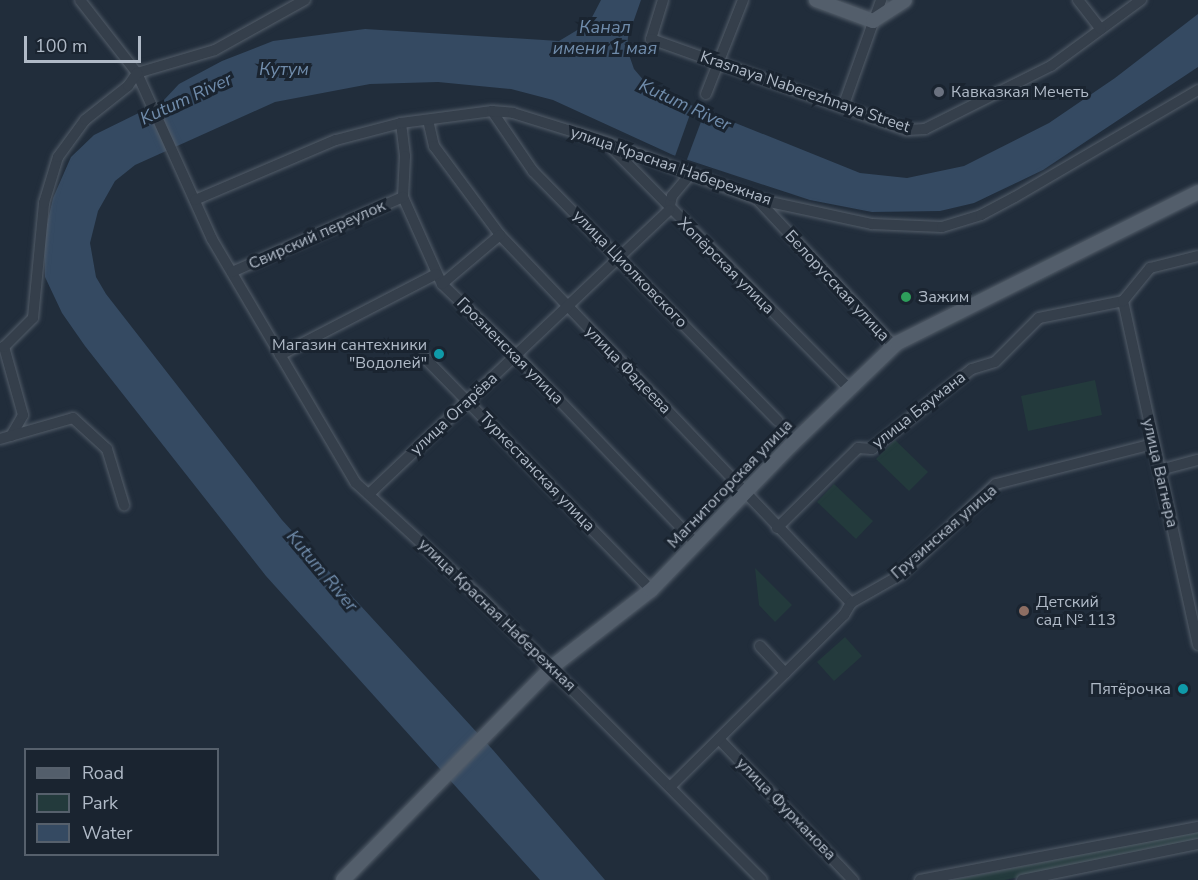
<!DOCTYPE html>
<meta charset="utf-8">
<style>
body{margin:0}
#map{position:relative;width:1198px;height:880px;overflow:hidden;background:#212d3b;font-family:"Nunito Sans",sans-serif}
div>[style]{position:absolute}
[style*='--x']{left:calc(var(--x)*1px);top:calc(var(--y)*1px);width:calc(var(--w)*1px);rotate:calc(var(--a)*1deg)}
.green>*{inset:0;background:#233a3c}
.water>*{inset:0;background:#354a62}
.pier>*{inset:0;background:#212d3b}
.roads{filter:drop-shadow(0 0 2px #535d69) drop-shadow(0 0 2px #535d69)}
.minor>*{height:10px;margin:-5px;padding:0 5px;transform-origin:5px;border-radius:5px;background:#353f4b}
.major>*{height:14px;margin:-7px;padding:0 7px;transform-origin:7px;border-radius:7px;background:#535e6b}
.dots>*{width:16px;height:16px;translate:-50% -50%;box-sizing:border-box;border:3px solid #1a2430;border-radius:50%}
span{translate:-50% -50%;white-space:nowrap;text-align:center;line-height:1.15;-webkit-text-stroke:6px #1a2430;paint-order:stroke}
.street-label{font-size:16px;color:#b0bac7}
.poi-label{font-size:16px;color:#b0bac7}
.left{translate:0 -50%;text-align:left}
.right{translate:-100% -50%;text-align:right}
.water-label{font-size:18px;color:#708cab;font-style:italic}
.legend{position:absolute;left:24px;top:748px;width:195px;height:108px;box-sizing:border-box;background:#1a2430;border:2px solid #56606c;margin:0;padding:8px 10px;list-style:none;font-size:18px;color:#b0bac7}
.legend li{display:flex;align-items:center;gap:12px;height:30px}
.legend b{width:30px;border:2px solid #56606c}
.scale{position:absolute;left:24px;top:36px;width:117px;height:27px;box-sizing:border-box;border:3px solid #b0bac7;border-top:0;padding-left:8px;font-size:18px;line-height:21px;white-space:nowrap;color:#b0bac7;-webkit-text-stroke:4px #1a2430;paint-order:stroke}
</style>
<div id="map">
<div class="green">
<div style="clip-path:polygon(1095px 380px,1102px 415px,1028px 431px,1021px 396px)"></div>
<div style="clip-path:polygon(895px 440px,928px 472px,909px 491px,876px 459px)"></div>
<div style="clip-path:polygon(834px 484px,873px 521px,856px 539px,817px 502px)"></div>
<div style="clip-path:polygon(755px 568px,792px 605px,775px 622px,759px 605px)"></div>
<div style="clip-path:polygon(845px 637px,862px 656px,834px 681px,817px 662px)"></div>
<div style="clip-path:polygon(1198px 831px,1198px 841px,1005px 880px,953px 880px)"></div>
</div>
<div class="water">
<div style="clip-path:polygon(601px 0,641px 0,628px 37px,627px 49px,634px 69px,651px 89px,860px 173px,907px 178px,964px 166px,1049px 123px,1115px 78px,1198px 14px,1198px 67px,1043px 170px,974px 203px,940px 211px,872px 212px,810px 200px,673px 155px,553px 100px,511px 89px,438px 82px,370px 84px,275px 102px,135px 165px,115px 181px,98px 211px,90px 243px,96px 277px,106px 294px,282px 520px,493px 750px,605px 880px,540px 880px,266px 576px,85px 346px,62px 313px,45px 277px,44px 237px,53px 198px,71px 157px,94px 135px,163px 101px,179px 84px,222px 61px,273px 41px,365px 29px,559px 41px,589px 23px)"></div>
</div>
<div class="pier">
<div style="clip-path:polygon(693px 106px,705px 111px,686px 162px,674px 159px)"></div>
</div>
<div class="roads">
<div class="minor">
<div style="--x:80;--y:0;--w:93;--a:52"></div>
<div style="--x:137;--y:73;--w:182;--a:65.7"></div>
<div style="--x:212;--y:239;--w:283;--a:59.5"></div>
<div style="--x:356;--y:483;--w:166;--a:42.6"></div>
<div style="--x:478;--y:595;--w:402;--a:45.1"></div>
<div style="--x:663;--y:0;--w:41;--a:107.1"></div>
<div style="--x:651;--y:39;--w:272;--a:19.6"></div>
<div style="--x:907;--y:130;--w:18;--a:-3"></div>
<div style="--x:925;--y:129;--w:141;--a:-26.6"></div>
<div style="--x:1051;--y:66;--w:112;--a:-36.3"></div>
<div style="--x:1078;--y:0;--w:37;--a:52"></div>
<div style="--x:137;--y:73;--w:81;--a:-16.4"></div>
<div style="--x:215;--y:50;--w:103;--a:-29.1"></div>
<div style="--x:706;--y:94;--w:101;--a:-68.5"></div>
<div style="--x:843;--y:107;--w:114;--a:-70.4"></div>
<div style="--x:492;--y:111;--w:73;--a:55.7"></div>
<div style="--x:533;--y:171;--w:350;--a:45.6"></div>
<div style="--x:428;--y:120;--w:27;--a:77"></div>
<div style="--x:434;--y:146;--w:111;--a:53.4"></div>
<div style="--x:500;--y:235;--w:509;--a:46.35"></div>
<div style="--x:401;--y:123;--w:33;--a:83"></div>
<div style="--x:405;--y:156;--w:41;--a:92.8"></div>
<div style="--x:403;--y:197;--w:95;--a:65.9"></div>
<div style="--x:442;--y:284;--w:104;--a:43.8"></div>
<div style="--x:517;--y:356;--w:257;--a:46.3"></div>
<div style="--x:608;--y:144;--w:343;--a:45.4"></div>
<div style="--x:757;--y:199;--w:201;--a:47"></div>
<div style="--x:195;--y:200;--w:153;--a:-23.1"></div>
<div style="--x:336;--y:140;--w:67;--a:-14.7"></div>
<div style="--x:401;--y:123;--w:92;--a:-7.5"></div>
<div style="--x:492;--y:111;--w:21;--a:5"></div>
<div style="--x:513;--y:113;--w:97;--a:17.3"></div>
<div style="--x:606;--y:142;--w:160;--a:20.8"></div>
<div style="--x:756;--y:199;--w:119;--a:12.2"></div>
<div style="--x:872;--y:224;--w:70;--a:2.5"></div>
<div style="--x:942;--y:227;--w:41;--a:-17.1"></div>
<div style="--x:981;--y:215;--w:38;--a:-28"></div>
<div style="--x:1015;--y:197;--w:212;--a:-30.3"></div>
<div style="--x:669;--y:210;--w:14;--a:-78"></div>
<div style="--x:672;--y:196;--w:30;--a:-50"></div>
<div style="--x:232;--y:272;--w:187;--a:-23.7"></div>
<div style="--x:442;--y:284;--w:76;--a:-40.2"></div>
<div style="--x:1123;--y:301;--w:352;--a:77.7"></div>
<div style="--x:280;--y:355;--w:176;--a:-27.4"></div>
<div style="--x:422;--y:355;--w:328;--a:45.7"></div>
<div style="--x:11;--y:436;--w:24;--a:-60"></div>
<div style="--x:23;--y:415;--w:71;--a:-105.6"></div>
<div style="--x:4;--y:347;--w:41;--a:-45"></div>
<div style="--x:33;--y:318;--w:116;--a:-84.5"></div>
<div style="--x:44;--y:203;--w:48;--a:-73.1"></div>
<div style="--x:58;--y:157;--w:46;--a:-53.9"></div>
<div style="--x:85;--y:120;--w:55;--a:-38.3"></div>
<div style="--x:128;--y:86;--w:16;--a:-55"></div>
<div style="--x:0;--y:439;--w:76;--a:-16"></div>
<div style="--x:73;--y:418;--w:46;--a:42.4"></div>
<div style="--x:107;--y:449;--w:59;--a:73.1"></div>
<div style="--x:1160;--y:470;--w:39;--a:-15"></div>
<div style="--x:369;--y:494;--w:413;--a:-43.4"></div>
<div style="--x:777;--y:528;--w:114;--a:-44.6"></div>
<div style="--x:858;--y:448;--w:14;--a:4"></div>
<div style="--x:872;--y:449;--w:128;--a:-38.7"></div>
<div style="--x:972;--y:369;--w:24;--a:-17"></div>
<div style="--x:995;--y:362;--w:62;--a:-45"></div>
<div style="--x:1039;--y:318;--w:86;--a:-11.4"></div>
<div style="--x:1123;--y:301;--w:43;--a:-50.7"></div>
<div style="--x:1150;--y:268;--w:49;--a:-14"></div>
<div style="--x:760;--y:646;--w:37;--a:47"></div>
<div style="--x:719;--y:739;--w:195;--a:46.5"></div>
<div style="--x:670;--y:787;--w:245;--a:-44.7"></div>
<div style="--x:844;--y:615;--w:14;--a:-60"></div>
<div style="--x:851;--y:603;--w:56;--a:-29.7"></div>
<div style="--x:900;--y:575;--w:132;--a:-43.5"></div>
<div style="--x:996;--y:484;--w:162;--a:-14.3"></div>
<div style="--x:920;--y:880;--w:283;--a:-10.8"></div>
<div style="--x:1022;--y:880;--w:180;--a:-11.6"></div>
</div>
<div class="major">
<div style="--x:816;--y:0;--w:61;--a:20.2"></div>
<div style="--x:873;--y:21;--w:38;--a:-33"></div>
<div style="--x:343;--y:880;--w:298;--a:-45.5"></div>
<div style="--x:552;--y:667;--w:125;--a:-37.9"></div>
<div style="--x:651;--y:590;--w:202;--a:-46"></div>
<div style="--x:791;--y:445;--w:147;--a:-43.9"></div>
<div style="--x:897;--y:343;--w:337;--a:-26.6"></div>
</div>
</div>
<div class="dots">
<div style="left:939px;top:92px;background:#6b7280"></div>
<div style="left:906px;top:297px;background:#2e9e5b"></div>
<div style="left:439px;top:354px;background:#0f9aa8"></div>
<div style="left:1024px;top:611px;background:#8d6e63"></div>
<div style="left:1183px;top:689px;background:#0f9aa8"></div>
</div>
<div class="street-label">
<span style="left:805px;top:92px;rotate:19deg">Krasnaya Naberezhnaya Street</span>
<span style="left:671px;top:166px;rotate:19deg">улица Красная Набережная</span>
<span style="left:317px;top:235px;rotate:-24deg">Свирский переулок</span>
<span style="left:726px;top:266px;rotate:45deg">Хопёрская улица</span>
<span style="left:630px;top:269px;rotate:46deg">улица Циолковского</span>
<span style="left:837px;top:286px;rotate:47deg">Белорусская улица</span>
<span style="left:510px;top:351px;rotate:45deg">Грозненская улица</span>
<span style="left:628px;top:370px;rotate:46deg">улица Фадеева</span>
<span style="left:919px;top:410px;rotate:-38deg">улица Баумана</span>
<span style="left:454px;top:414px;rotate:-43deg">улица Огарёва</span>
<span style="left:537px;top:472px;rotate:46deg">Туркестанская улица</span>
<span style="left:1160px;top:473px;rotate:77deg">улица Вагнера</span>
<span style="left:730px;top:484px;rotate:-46deg">Магнитогорская улица</span>
<span style="left:944px;top:532px;rotate:-41deg">Грузинская улица</span>
<span style="left:497px;top:615px;rotate:44deg">улица Красная Набережная</span>
<span style="left:786px;top:809px;rotate:46deg">улица Фурманова</span>
</div>
<div class="poi-label">
<span class="left" style="left:951px;top:92px">Кавказкая Мечеть</span>
<span class="left" style="left:918px;top:297px">Зажим</span>
<span class="right" style="left:427px;top:354px">Магазин сантехники<br>"Водолей"</span>
<span class="left" style="left:1036px;top:611px">Детский<br>сад № 113</span>
<span class="right" style="left:1171px;top:689px">Пятёрочка</span>
</div>
<div class="water-label">
<span style="left:605px;top:38px">Канал<br>имени 1 мая</span>
<span style="left:284px;top:69px">Кутум</span>
<span style="left:186px;top:99px;rotate:-25deg">Kutum River</span>
<span style="left:685px;top:105px;rotate:25deg">Kutum River</span>
<span style="left:322px;top:571px;rotate:50deg">Kutum River</span>
</div>
<ul class="legend">
<li><b style="height:8px;background:#535e6b"></b>Road</li>
<li><b style="height:16px;background:#233a3c"></b>Park</li>
<li><b style="height:16px;background:#354a62"></b>Water</li>
</ul>
<div class="scale">100 m</div>
</div>
